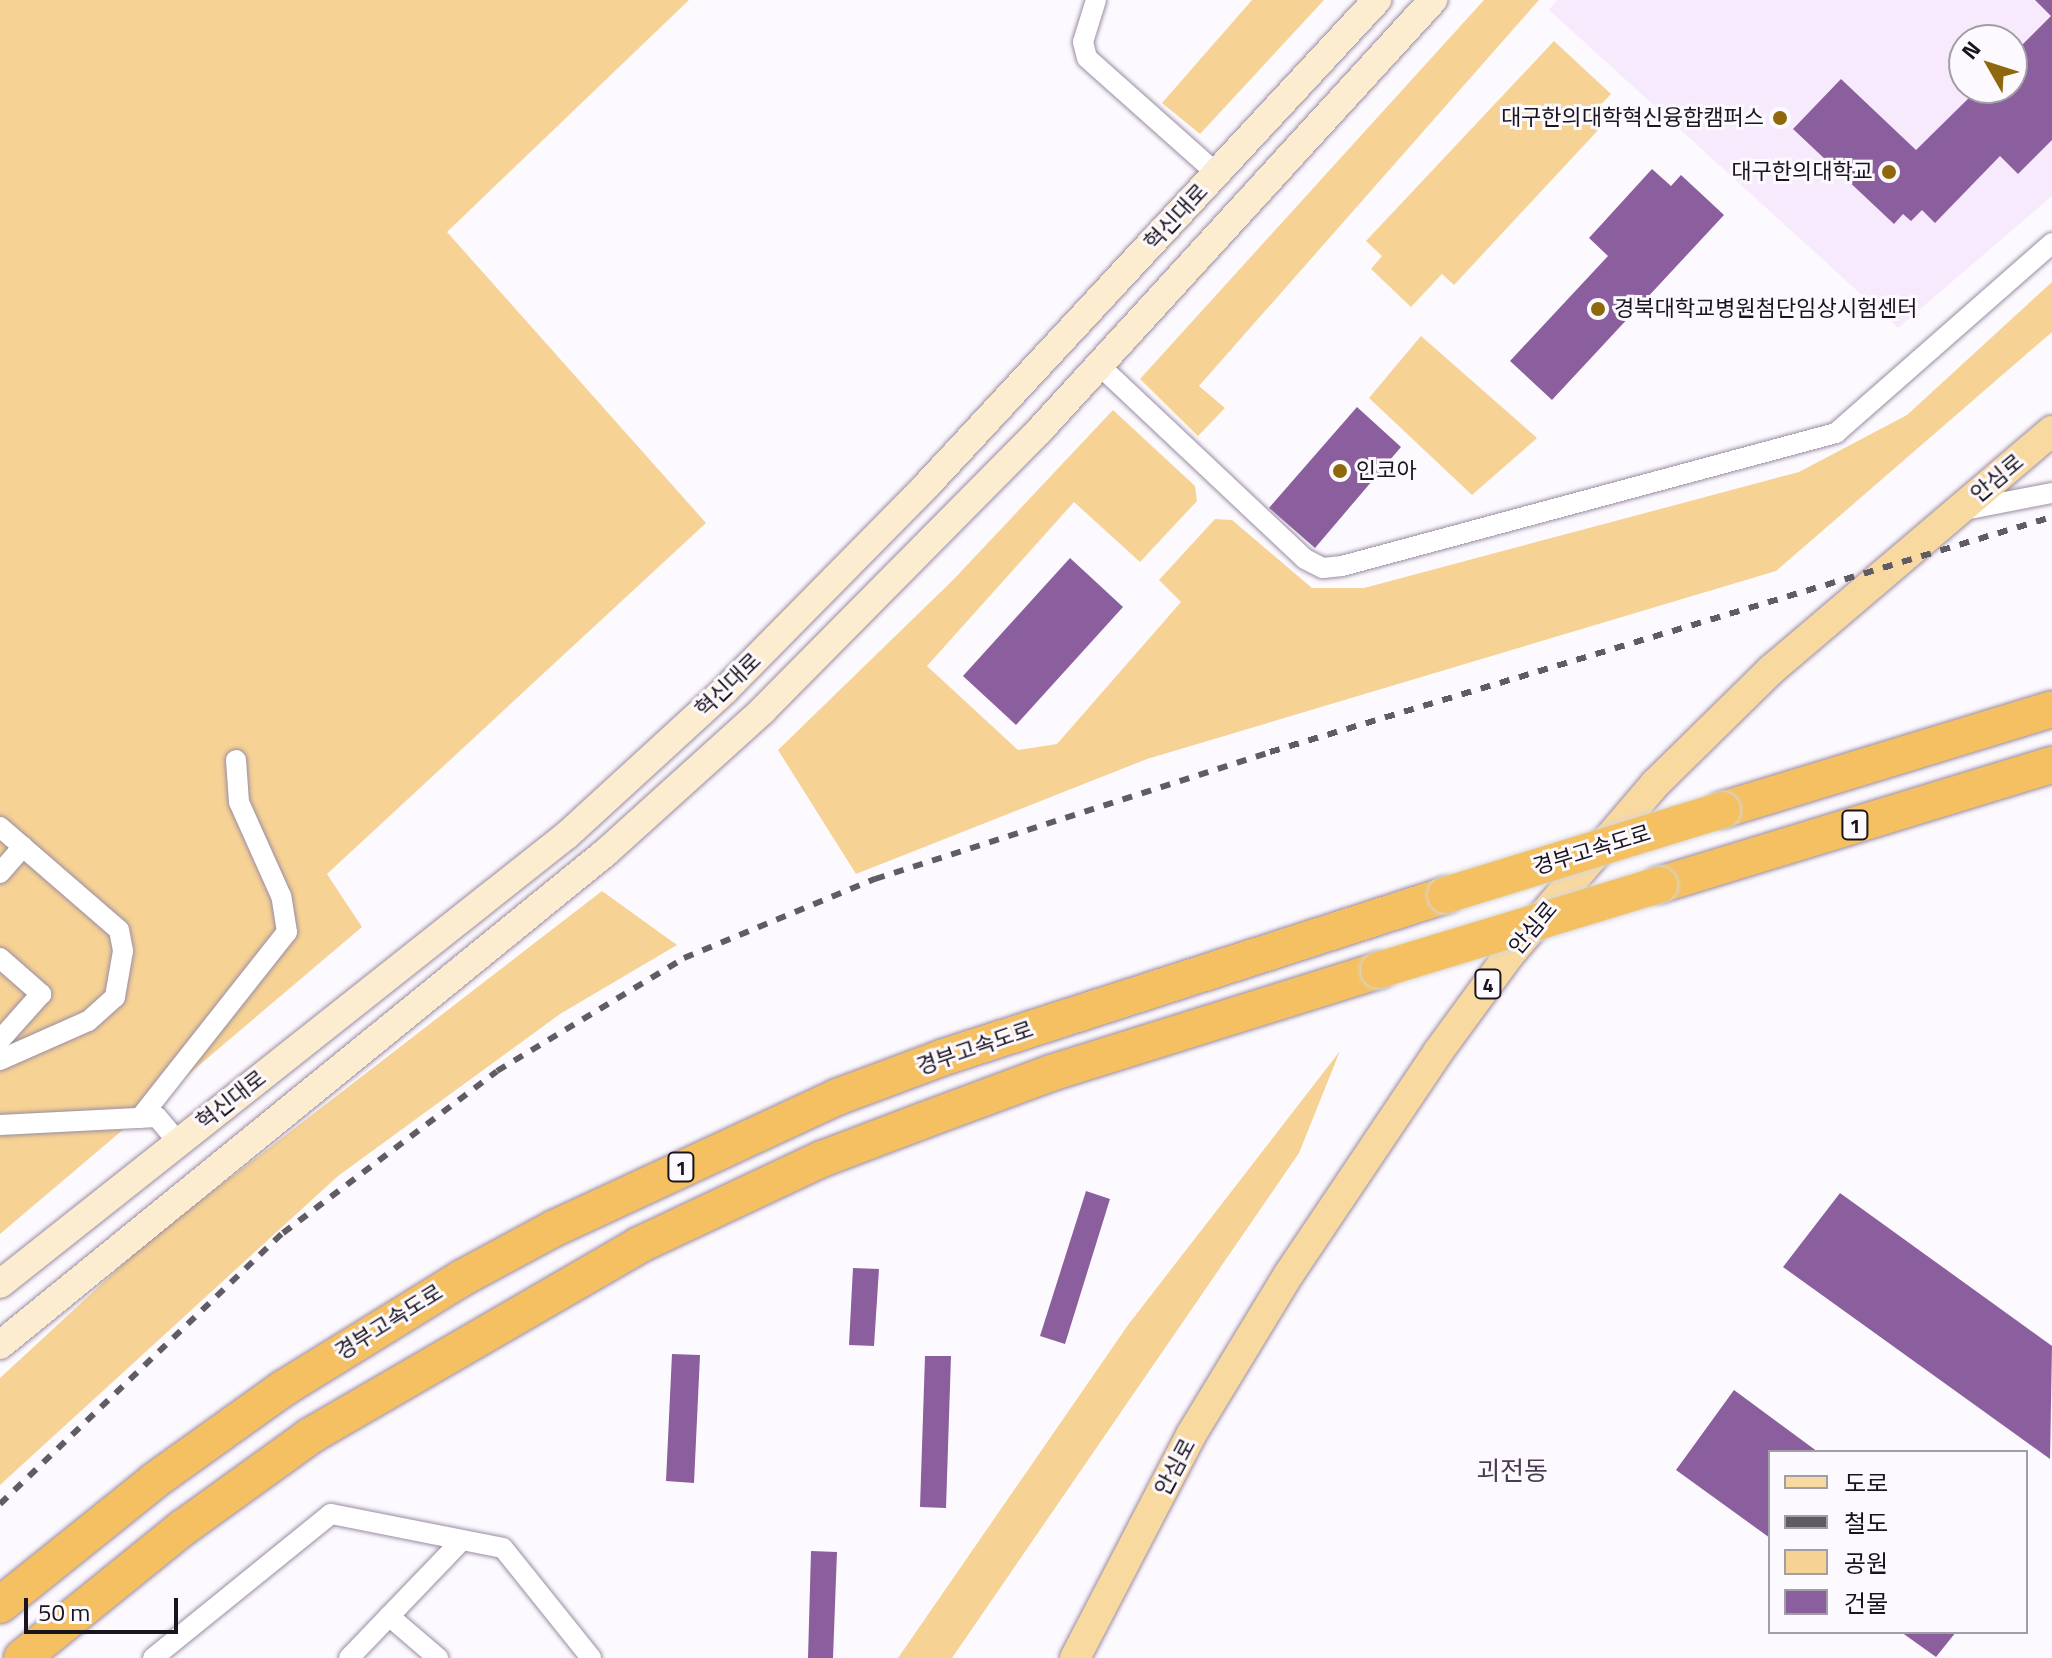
<!DOCTYPE html>
<meta charset="utf-8">
<style>
body{margin:0}
#map{position:relative;width:2052px;height:1658px;overflow:hidden;background:#fdfaff;font-family:"Titillium Web","Noto Sans KR",sans-serif}
div>[style]{position:absolute}
[style*='--x']{left:calc(var(--x)*1px);top:calc(var(--y)*1px);width:calc(var(--w)*1px);rotate:calc(var(--a)*1deg)}
.built>*{inset:0;background:#f7eafd}
.green>*{inset:0;background:#f6d294}
.building>*{inset:0;background:#8b5f9d}
.roads{filter:drop-shadow(0 0 2px #9b8ca2) drop-shadow(0 0 2px #9b8ca2)}
.minor>*{height:20px;margin:-10px;padding:0 10px;transform-origin:10px;border-radius:10px;background:#fff}
.secondary>*{height:28px;margin:-14px;padding:0 14px;transform-origin:14px;border-radius:14px;background:#fcecd0}
.primary>*{height:30px;margin:-15px;padding:0 15px;transform-origin:15px;border-radius:15px;background:#f8d9a0}
.motorway>*{height:36px;margin:-18px;padding:0 18px;transform-origin:18px;border-radius:18px;background:#f4c061}
.rail>*{height:6px;margin-top:-3px;transform-origin:0;background:repeating-linear-gradient(90deg,#615c64 0 10px,transparent 0 20px)}
.bridges{filter:drop-shadow(0 0 2px #d6d5d6) drop-shadow(0 0 2px #d6d5d6)}
.motorway-bridge>*{height:36px;margin:-18px;padding:0 18px;transform-origin:18px;border-radius:18px;background:#f4c061}
.dots>*{width:22px;height:22px;translate:-50% -50%;box-sizing:border-box;border:4px solid #fdfaff;border-radius:50%}
span{translate:-50% -50%;white-space:nowrap;text-align:center;line-height:1.15;-webkit-text-stroke:6px #fdfaff;paint-order:stroke}
.shield-label span{padding:2px 6px;background:#fdfaff;border:2px solid;border-radius:6px;-webkit-text-stroke-width:0}
.shield-label{font-size:20px;color:#1a141d;font-weight:700}
.poi-label{font-size:22px;color:#1a141d}
.right{translate:-100% -50%;text-align:right}
.left{translate:0 -50%;text-align:left}
.street-label{font-size:22px;color:#1a141d}
.quarter-label{font-size:26px;color:#4a3c50}
.legend{position:absolute;left:1768px;top:1450px;width:260px;height:184px;box-sizing:border-box;background:#fdfaff;border:2px solid #a29ea5;margin:0;padding:10px 14px;list-style:none;font-size:24px;color:#1a141d}
.legend li{display:flex;align-items:center;gap:16px;height:40px}
.legend b{width:40px;border:2px solid #a29ea5}
.north{position:absolute;left:1948px;top:24px;width:80px;height:80px;box-sizing:border-box;background:#fdfaff;border:2px solid #a29ea5;border-radius:50%;rotate:309deg;font-size:22px;font-weight:700;line-height:32px;text-align:center;color:#1a141d}
.north::after{content:'';display:block;margin:auto;width:28px;height:36px;background:#8f670d;clip-path:polygon(50% 0,100% 100%,50% 72%,0 100%)}
.scale{position:absolute;left:24px;top:1598px;width:154px;height:36px;box-sizing:border-box;border:4px solid #1a141d;border-top:0;padding-left:10px;font-size:24px;line-height:28px;white-space:nowrap;color:#1a141d;-webkit-text-stroke:6px #fdfaff;paint-order:stroke}
</style>
<div id="map">
<div class="built">
<div style="clip-path:polygon(evenodd,1557px 0,2052px 0,2052px 196px,1898px 328px,1549px 10px,1557px 0,1964px 40px,2012px 40px,2012px 88px,1964px 88px,1964px 40px)"></div>
</div>
<div class="green">
<div style="clip-path:polygon(0 0,689px 0,447px 232px,706px 523px,327px 874px,362px 927px,0 1234px)"></div>
<div style="clip-path:polygon(1252px 0,1324px 0,1200px 134px,1162px 103px)"></div>
<div style="clip-path:polygon(1484px 0,1539px 0,1199px 386px,1225px 408px,1198px 436px,1140px 379px)"></div>
<div style="clip-path:polygon(1554px 41px,1611px 94px,1590px 116px,1601px 127px,1454px 285px,1442px 274px,1411px 307px,1371px 269px,1382px 256px,1366px 241px)"></div>
<div style="clip-path:polygon(2052px 282px,2052px 332px,1776px 571px,1147px 759px,856px 874px,778px 750px,953px 580px,1113px 410px,1195px 486px,1197px 501px,1140px 562px,1074px 502px,927px 666px,1018px 750px,1057px 744px,1181px 602px,1159px 580px,1215px 519px,1232px 520px,1312px 588px,1364px 588px,1799px 472px,1907px 415px)"></div>
<div style="clip-path:polygon(1421px 336px,1537px 438px,1472px 495px,1369px 398px)"></div>
<div style="clip-path:polygon(602px 891px,677px 945px,560px 1014px,338px 1176px,0 1485px,0 1378px,146px 1243px)"></div>
<div style="clip-path:polygon(1340px 1051px,1299px 1153px,952px 1658px,898px 1658px,1128px 1325px)"></div>
</div>
<div class="building">
<div style="clip-path:polygon(2035px 0,2052px 0,2052px 140px,2018px 174px,2000px 156px,1935px 223px,1922px 210px,1911px 221px,1903px 214px,1894px 224px,1793px 129px,1841px 79px,1916px 150px,1979px 88px,2012px 88px,2012px 55px,2051px 16px)"></div>
<div style="clip-path:polygon(1652px 169px,1671px 186px,1681px 175px,1724px 215px,1552px 400px,1510px 361px,1608px 256px,1589px 238px)"></div>
<div style="clip-path:polygon(1357px 407px,1401px 447px,1315px 548px,1269px 508px)"></div>
<div style="clip-path:polygon(1070px 558px,1123px 607px,1016px 725px,963px 676px)"></div>
<div style="clip-path:polygon(1086px 1191px,1110px 1199px,1065px 1344px,1040px 1336px)"></div>
<div style="clip-path:polygon(1840px 1193px,2052px 1346px,2050px 1459px,1783px 1267px)"></div>
<div style="clip-path:polygon(853px 1268px,879px 1269px,874px 1346px,849px 1345px)"></div>
<div style="clip-path:polygon(672px 1354px,700px 1355px,694px 1483px,666px 1481px)"></div>
<div style="clip-path:polygon(925px 1356px,951px 1356px,946px 1508px,920px 1507px)"></div>
<div style="clip-path:polygon(1734px 1390px,1818px 1452px,1770px 1452px,1770px 1538px,1676px 1470px)"></div>
<div style="clip-path:polygon(811px 1551px,837px 1552px,833px 1658px,808px 1658px)"></div>
<div style="clip-path:polygon(1901px 1632px,1956px 1632px,1936px 1657px)"></div>
</div>
<div class="roads">
<div class="minor">
<div style="--x:1096;--y:0;--w:44;--a:107.2"></div>
<div style="--x:1083;--y:42;--w:16;--a:76"></div>
<div style="--x:1087;--y:58;--w:173;--a:41.7"></div>
<div style="--x:1099;--y:365;--w:283;--a:43.3"></div>
<div style="--x:1305;--y:559;--w:20;--a:27"></div>
<div style="--x:1323;--y:568;--w:19;--a:-6"></div>
<div style="--x:1342;--y:566;--w:512;--a:-15.07"></div>
<div style="--x:1836;--y:433;--w:288;--a:-41.3"></div>
<div style="--x:1959;--y:511;--w:95;--a:-11"></div>
<div style="--x:0;--y:827;--w:157;--a:40.9"></div>
<div style="--x:119;--y:930;--w:21;--a:79"></div>
<div style="--x:123;--y:951;--w:47;--a:99.9"></div>
<div style="--x:115;--y:997;--w:36;--a:138"></div>
<div style="--x:88;--y:1021;--w:96;--a:156.1"></div>
<div style="--x:0;--y:873;--w:35;--a:-49"></div>
<div style="--x:0;--y:958;--w:55;--a:41.3"></div>
<div style="--x:41;--y:994;--w:62;--a:131.7"></div>
<div style="--x:140;--y:1118;--w:237;--a:-51.7"></div>
<div style="--x:287;--y:932;--w:36;--a:-99"></div>
<div style="--x:281;--y:896;--w:103;--a:-114.1"></div>
<div style="--x:239;--y:802;--w:42;--a:-94.1"></div>
<div style="--x:0;--y:1125;--w:157;--a:-2.9"></div>
<div style="--x:157;--y:1117;--w:33;--a:50"></div>
<div style="--x:389;--y:1616;--w:65;--a:40.6"></div>
<div style="--x:153;--y:1658;--w:229;--a:-39"></div>
<div style="--x:331;--y:1514;--w:175;--a:11.2"></div>
<div style="--x:503;--y:1548;--w:141;--a:51.3"></div>
<div style="--x:349;--y:1658;--w:163;--a:-46.2"></div>
</div>
<div class="secondary">
<div style="--x:0;--y:1284;--w:723;--a:-38.38"></div>
<div style="--x:567;--y:835;--w:214;--a:-42.5"></div>
<div style="--x:725;--y:690;--w:288;--a:-45.4"></div>
<div style="--x:927;--y:485;--w:662;--a:-47.14"></div>
<div style="--x:0;--y:1345;--w:780;--a:-39.12"></div>
<div style="--x:605;--y:853;--w:213;--a:-42.1"></div>
<div style="--x:763;--y:710;--w:394;--a:-45.3"></div>
<div style="--x:1040;--y:430;--w:583;--a:-47.57"></div>
</div>
<div class="primary">
<div style="--x:1075;--y:1658;--w:251;--a:-62.5"></div>
<div style="--x:1191;--y:1435;--w:188;--a:-58.7"></div>
<div style="--x:1289;--y:1274;--w:267;--a:-56.1"></div>
<div style="--x:1438;--y:1052;--w:120;--a:-53.8"></div>
<div style="--x:1509;--y:955;--w:225;--a:-49.5"></div>
<div style="--x:1655;--y:784;--w:163;--a:-44.5"></div>
<div style="--x:1771;--y:670;--w:369;--a:-40.4"></div>
</div>
<div class="motorway">
<div style="--x:1722;--y:810;--w:345;--a:-17"></div>
<div style="--x:1659;--y:885;--w:411;--a:-17"></div>
<div style="--x:0;--y:1605;--w:198;--a:-38.8"></div>
<div style="--x:154;--y:1481;--w:160;--a:-35.6"></div>
<div style="--x:284;--y:1388;--w:209;--a:-31.7"></div>
<div style="--x:462;--y:1278;--w:106;--a:-28.3"></div>
<div style="--x:555;--y:1228;--w:311;--a:-24.9"></div>
<div style="--x:837;--y:1097;--w:114;--a:-20.5"></div>
<div style="--x:944;--y:1057;--w:527;--a:-17.89"></div>
<div style="--x:22;--y:1658;--w:208;--a:-39"></div>
<div style="--x:184;--y:1527;--w:155;--a:-35.8"></div>
<div style="--x:310;--y:1436;--w:380;--a:-30.1"></div>
<div style="--x:639;--y:1245;--w:202;--a:-25.2"></div>
<div style="--x:822;--y:1159;--w:107;--a:-20.8"></div>
<div style="--x:922;--y:1121;--w:138;--a:-20.4"></div>
<div style="--x:1051;--y:1073;--w:344;--a:-17.4"></div>
</div>
</div>
<div class="rail">
<div style="--x:0;--y:1504;--w:392;--a:-43.8"></div>
<div style="--x:283;--y:1233;--w:268;--a:-37.1"></div>
<div style="--x:497;--y:1071;--w:218;--a:-31.1"></div>
<div style="--x:684;--y:958;--w:207;--a:-22.5"></div>
<div style="--x:875;--y:879;--w:415;--a:-17.8"></div>
<div style="--x:1270;--y:752;--w:817;--a:-16.73"></div>
</div>
<div class="bridges">
<div class="motorway-bridge">
<div style="--x:1446;--y:895;--w:289;--a:-17.1"></div>
<div style="--x:1379;--y:970;--w:293;--a:-16.9"></div>
</div>
</div>
<div class="dots">
<div style="left:1780px;top:118px;background:#8f670d"></div>
<div style="left:1889px;top:172px;background:#8f670d"></div>
<div style="left:1598px;top:309px;background:#8f670d"></div>
<div style="left:1340px;top:471px;background:#8f670d"></div>
</div>
<div class="shield-label">
<span style="left:1855px;top:825px">1</span>
<span style="left:1488px;top:984px">4</span>
<span style="left:681px;top:1167px">1</span>
</div>
<div class="poi-label">
<span class="right" style="left:1764px;top:118px">대구한의대학혁신융합캠퍼스</span>
<span class="right" style="left:1873px;top:172px">대구한의대학교</span>
<span class="left" style="left:1614px;top:309px">경북대학교병원첨단임상시험센터</span>
<span class="left" style="left:1356px;top:471px">인코아</span>
</div>
<div class="street-label">
<span style="left:1176px;top:217px;rotate:-47deg">혁신대로</span>
<span style="left:1997px;top:478px;rotate:-40deg">안심로</span>
<span style="left:728px;top:685px;rotate:-44deg">혁신대로</span>
<span style="left:1592px;top:850px;rotate:-17deg">경부고속도로</span>
<span style="left:1533px;top:928px;rotate:-50deg">안심로</span>
<span style="left:975px;top:1048px;rotate:-19deg">경부고속도로</span>
<span style="left:231px;top:1100px;rotate:-38deg">혁신대로</span>
<span style="left:389px;top:1322px;rotate:-32deg">경부고속도로</span>
<span style="left:1175px;top:1467px;rotate:-62deg">안심로</span>
</div>
<div class="quarter-label">
<span style="left:1512px;top:1471px">괴전동</span>
</div>
<ul class="legend">
<li><b style="height:10px;background:#f8d9a0"></b>도로</li>
<li><b style="height:10px;background:#615c64"></b>철도</li>
<li><b style="height:22px;background:#f6d294"></b>공원</li>
<li><b style="height:22px;background:#8b5f9d"></b>건물</li>
</ul>
<div class="north">N</div>
<div class="scale">50 m</div>
</div>
